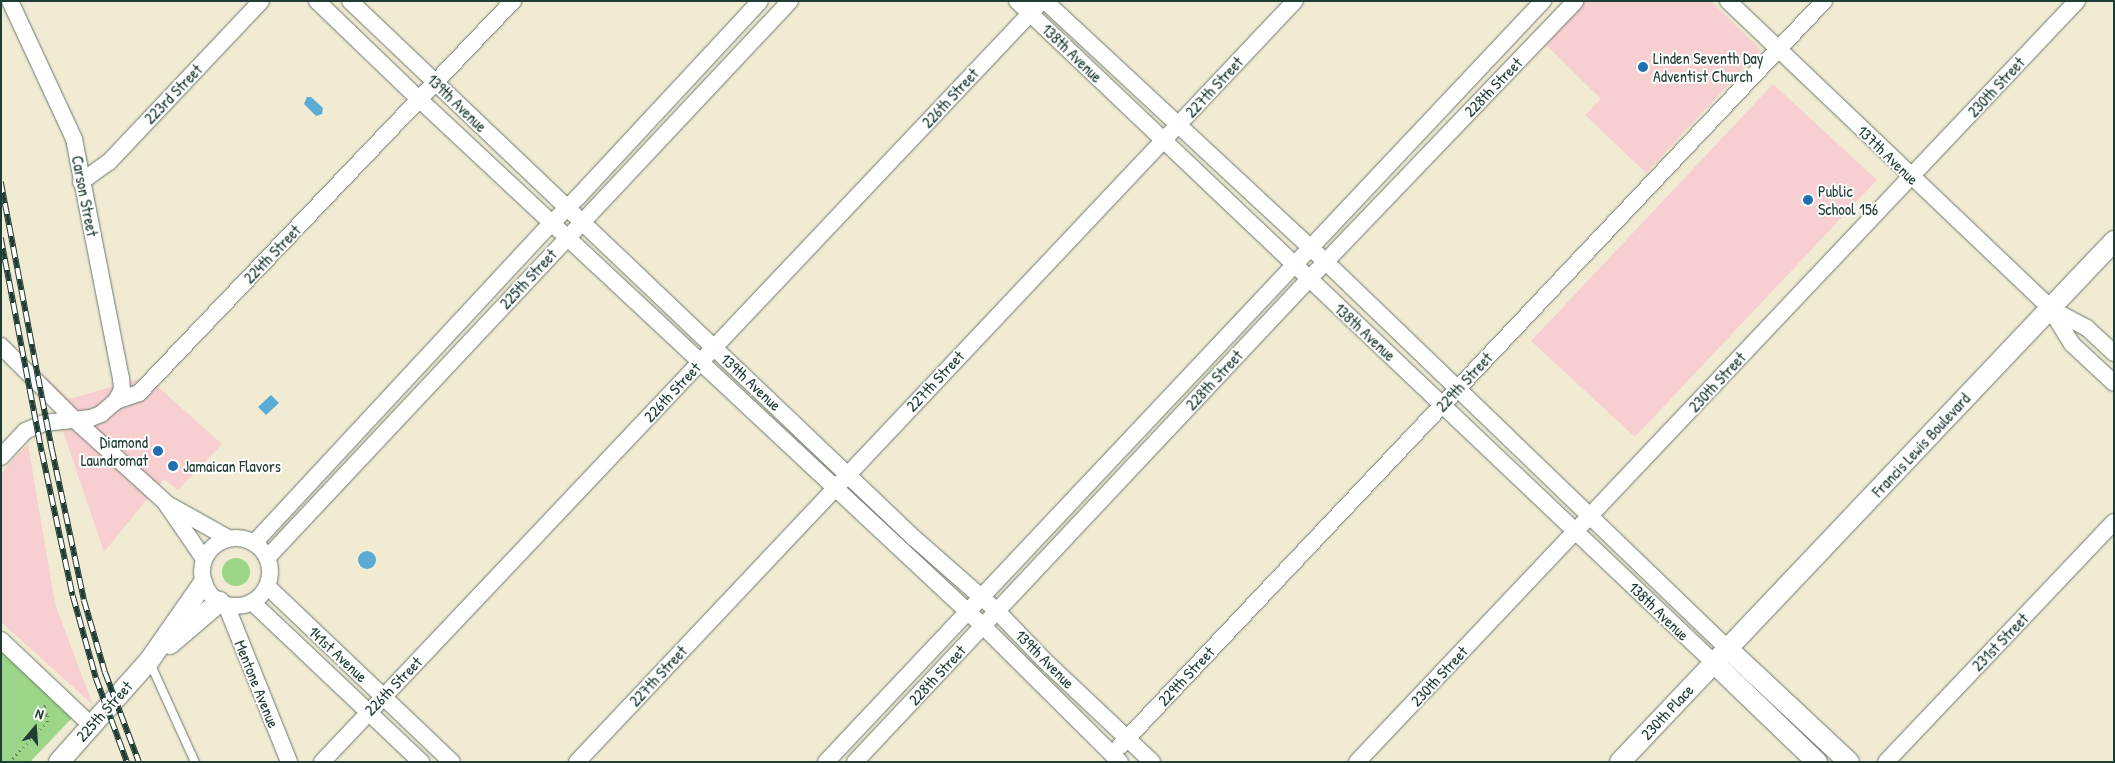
<!DOCTYPE html>
<style>
body{margin:0}
#map{position:relative;width:2115px;height:763px;overflow:hidden;background:#f2ebd4;font-family:"Patrick Hand",sans-serif}
div>[style]{position:absolute}
[style*='--x']{left:calc(var(--x)*1px);top:calc(var(--y)*1px);width:calc(var(--w)*1px);rotate:calc(var(--a)*1deg)}
.built>*{inset:0;background:#f7cfd0}
.green>*{inset:0;background:#9cd689}
.round{border-radius:50%}
.water>*{inset:0;background:#5babd5}
.path>*{height:2.5px;margin-top:-1.25px;transform-origin:0;background:repeating-linear-gradient(90deg,#697a6c 0 1px,transparent 0 5px)}
.roads{filter:drop-shadow(0 0 1px #697a6c) drop-shadow(0 0 1px #697a6c)}
.service>*{height:8px;margin:-4px;padding:0 4px;transform-origin:4px;border-radius:4px;background:#fff}
.minor>*{height:16px;margin:-8px;padding:0 8px;transform-origin:8px;border-radius:8px;background:#fff}
.minor>.ring{margin:-8px;padding:0;box-sizing:content-box;background:none;border:16px solid #fff;border-radius:50%}
.tertiary>*{height:20px;margin:-10px;padding:0 10px;transform-origin:10px;border-radius:10px;background:#fff}
.rail>*{height:5.5px;margin-top:-2.75px;transform-origin:0;background:repeating-linear-gradient(90deg,#fff 0 11px,#1f3d34 0 22px);box-sizing:border-box;border-block:1px solid #1f3d34}
.dots>*{width:14px;height:14px;translate:-50% -50%;box-sizing:border-box;border:2px solid #fff;border-radius:50%}
span{translate:-50% -50%;white-space:nowrap;text-align:center;line-height:1.15;-webkit-text-stroke:4px #fff;paint-order:stroke}
.street-label{font-size:16px;color:#1f3d34}
.poi-label{font-size:16px;color:#1f3d34}
.left{translate:0 -50%;text-align:left}
.right{translate:-100% -50%;text-align:right}
.frame{position:absolute;inset:0;border:2px solid #1f3d34;pointer-events:none}
.north{position:absolute;left:10px;top:703px;width:50px;height:50px;-webkit-text-stroke:4px #fff;paint-order:stroke;rotate:18deg;font-size:14px;font-weight:700;line-height:20px;text-align:center;color:#1f3d34}
.north::after{content:'';display:block;margin:auto;width:18px;height:22px;background:#1f3d34;clip-path:polygon(50% 0,100% 100%,50% 72%,0 100%)}
</style>
<div id="map">
<div class="built">
<div style="clip-path:polygon(1586px 1px,1711px 1px,1761px 50px,1646px 173px,1585px 115px,1601px 99px,1545px 44px)"></div>
<div style="clip-path:polygon(1773px 84px,1877px 180px,1635px 437px,1531px 341px)"></div>
<div style="clip-path:polygon(44px 375px,69px 399px,147px 377px,222px 444px,178px 490px,164px 479px,104px 552px)"></div>
<div style="clip-path:polygon(28px 444px,55px 604px,93px 705px,1px 622px,1px 473px)"></div>
</div>
<div class="green">
<div class="round" style="left:222px;top:558px;width:28px;height:28px"></div>
<div style="clip-path:polygon(1px 647px,74px 716px,30px 762px,1px 762px)"></div>
</div>
<div class="water">
<div style="clip-path:polygon(307px 97px,311px 97px,323px 108px,322px 114px,316px 116px,304px 104px)"></div>
<div style="clip-path:polygon(271px 395px,279px 403px,266px 415px,258px 407px)"></div>
<div class="round" style="left:358px;top:551px;width:18px;height:18px"></div>
</div>
<div class="path">
<div style="--x:9;--y:762;--w:55;--a:-46.5"></div>
<div style="--x:47;--y:722;--w:7;--a:-90"></div>
<div style="--x:47;--y:715;--w:8;--a:-140"></div>
<div style="--x:41;--y:710;--w:9;--a:-49"></div>
</div>
<div class="roads">
<div class="service">
<div style="--x:150;--y:663;--w:109;--a:65.6"></div>
</div>
<div class="minor">
<div style="--x:10;--y:1;--w:152;--a:65.1"></div>
<div style="--x:74;--y:139;--w:244;--a:78.9"></div>
<div style="--x:121;--y:378;--w:12;--a:85"></div>
<div style="--x:122;--y:390;--w:13;--a:119"></div>
<div style="--x:317;--y:1;--w:143;--a:43.9"></div>
<div style="--x:420;--y:100;--w:770;--a:43.05"></div>
<div style="--x:983;--y:626;--w:193;--a:44.8"></div>
<div style="--x:350;--y:1;--w:779;--a:43.6"></div>
<div style="--x:914;--y:538;--w:111;--a:41.3"></div>
<div style="--x:997;--y:611;--w:69;--a:46.2"></div>
<div style="--x:1045;--y:661;--w:147;--a:43.3"></div>
<div style="--x:1017;--y:1;--w:961;--a:43.52"></div>
<div style="--x:1045;--y:1;--w:384;--a:42.9"></div>
<div style="--x:1326;--y:262;--w:557;--a:43.91"></div>
<div style="--x:1728;--y:1;--w:445;--a:43.6"></div>
<div style="--x:2050;--y:308;--w:42;--a:58.6"></div>
<div style="--x:2072;--y:344;--w:57;--a:42.9"></div>
<div style="--x:81;--y:182;--w:34;--a:-36"></div>
<div style="--x:109;--y:162;--w:221;--a:-46.6"></div>
<div style="--x:2051;--y:309;--w:41;--a:27.8"></div>
<div style="--x:2087;--y:328;--w:37;--a:43"></div>
<div style="--x:1;--y:346;--w:105;--a:45"></div>
<div style="--x:75;--y:420;--w:122;--a:42.3"></div>
<div style="--x:165;--y:502;--w:69;--a:55.6"></div>
<div style="--x:1;--y:457;--w:35;--a:-47"></div>
<div style="--x:25;--y:431;--w:21;--a:-23"></div>
<div style="--x:44;--y:423;--w:47;--a:-6.1"></div>
<div style="--x:91;--y:418;--w:11;--a:-22"></div>
<div style="--x:101;--y:414;--w:20;--a:-41"></div>
<div style="--x:116;--y:401;--w:24;--a:-19"></div>
<div style="--x:139;--y:393;--w:542;--a:-46.35"></div>
<div style="--x:169;--y:505;--w:68;--a:29.2"></div>
<div class="ring" style="left:202px;top:538px;width:52px;height:52px"></div>
<div style="--x:254;--y:543;--w:425;--a:-47.1"></div>
<div style="--x:543;--y:232;--w:49;--a:-45"></div>
<div style="--x:578;--y:197;--w:267;--a:-47.1"></div>
<div style="--x:267;--y:558;--w:764;--a:-46.8"></div>
<div style="--x:267;--y:586;--w:255;--a:43.6"></div>
<div style="--x:252;--y:602;--w:233;--a:43.4"></div>
<div style="--x:226;--y:605;--w:169;--a:68.1"></div>
<div style="--x:1;--y:640;--w:124;--a:43.4"></div>
<div style="--x:1120;--y:746;--w:1025;--a:-46.62"></div>
<div style="--x:322;--y:762;--w:1048;--a:-46.59"></div>
<div style="--x:577;--y:762;--w:1046;--a:-46.67"></div>
<div style="--x:826;--y:762;--w:1046;--a:-46.71"></div>
<div style="--x:855;--y:762;--w:663;--a:-46.77"></div>
<div style="--x:1309;--y:279;--w:385;--a:-46.2"></div>
<div style="--x:1357;--y:762;--w:1048;--a:-46.59"></div>
<div style="--x:1886;--y:762;--w:331;--a:-46.5"></div>
</div>
<div class="tertiary">
<div style="--x:170;--y:644;--w:65;--a:-40.6"></div>
<div style="--x:1727;--y:648;--w:167;--a:43.1"></div>
<div style="--x:1714;--y:663;--w:143;--a:43.9"></div>
<div style="--x:59;--y:762;--w:135;--a:-48.3"></div>
<div style="--x:149;--y:661;--w:94;--a:-55"></div>
<div style="--x:1620;--y:762;--w:718;--a:-46.52"></div>
</div>
</div>
<div class="rail">
<div style="--x:1;--y:182;--w:272;--a:79.2"></div>
<div style="--x:52;--y:449;--w:154;--a:78"></div>
<div style="--x:84;--y:600;--w:75;--a:73.7"></div>
<div style="--x:105;--y:672;--w:96;--a:69.3"></div>
<div style="--x:1;--y:238;--w:218;--a:79.2"></div>
<div style="--x:42;--y:452;--w:147;--a:77.9"></div>
<div style="--x:73;--y:596;--w:85;--a:74.3"></div>
<div style="--x:96;--y:678;--w:90;--a:69.7"></div>
</div>
<div class="dots">
<div style="left:1643px;top:67px;background:#1f6fb2"></div>
<div style="left:1808px;top:200px;background:#1f6fb2"></div>
<div style="left:158px;top:451px;background:#1f6fb2"></div>
<div style="left:173px;top:466px;background:#1f6fb2"></div>
</div>
<div class="street-label">
<span style="left:1072px;top:53px;rotate:44deg">138th Avenue</span>
<span style="left:1214px;top:87px;rotate:-47deg">227th Street</span>
<span style="left:1493px;top:87px;rotate:-46deg">228th Street</span>
<span style="left:1996px;top:87px;rotate:-47deg">230th Street</span>
<span style="left:173px;top:94px;rotate:-46deg">223rd Street</span>
<span style="left:950px;top:98px;rotate:-47deg">226th Street</span>
<span style="left:457px;top:103px;rotate:44deg">139th Avenue</span>
<span style="left:1888px;top:155px;rotate:44deg">137th Avenue</span>
<span style="left:85px;top:196px;rotate:79deg">Carson Street</span>
<span style="left:272px;top:254px;rotate:-46deg">224th Street</span>
<span style="left:528px;top:279px;rotate:-47deg">225th Street</span>
<span style="left:1365px;top:332px;rotate:43deg">138th Avenue</span>
<span style="left:1214px;top:380px;rotate:-47deg">228th Street</span>
<span style="left:935px;top:381px;rotate:-47deg">227th Street</span>
<span style="left:751px;top:382px;rotate:43deg">139th Avenue</span>
<span style="left:1464px;top:382px;rotate:-47deg">229th Street</span>
<span style="left:1717px;top:382px;rotate:-47deg">230th Street</span>
<span style="left:672px;top:392px;rotate:-47deg">226th Street</span>
<span style="left:1921px;top:445px;rotate:-47deg">Francis Lewis Boulevard</span>
<span style="left:1659px;top:611px;rotate:44deg">138th Avenue</span>
<span style="left:2000px;top:642px;rotate:-46deg">231st Street</span>
<span style="left:338px;top:654px;rotate:43deg">141st Avenue</span>
<span style="left:1045px;top:659px;rotate:45deg">139th Avenue</span>
<span style="left:937px;top:675px;rotate:-47deg">228th Street</span>
<span style="left:658px;top:676px;rotate:-47deg">227th Street</span>
<span style="left:1186px;top:676px;rotate:-47deg">229th Street</span>
<span style="left:1439px;top:676px;rotate:-47deg">230th Street</span>
<span style="left:257px;top:684px;rotate:68deg">Mentone Avenue</span>
<span style="left:393px;top:686px;rotate:-46deg">226th Street</span>
<span style="left:104px;top:711px;rotate:-48deg">225th Street</span>
<span style="left:1667px;top:712px;rotate:-47deg">230th Place</span>
</div>
<div class="poi-label">
<span class="left" style="left:1653px;top:67px">Linden Seventh Day<br>Adventist Church</span>
<span class="left" style="left:1818px;top:200px">Public<br>School 156</span>
<span class="right" style="left:148px;top:451px">Diamond<br>Laundromat</span>
<span class="left" style="left:183px;top:466px">Jamaican Flavors</span>
</div>
<div class="frame"></div>
<div class="north">N</div>
</div>
